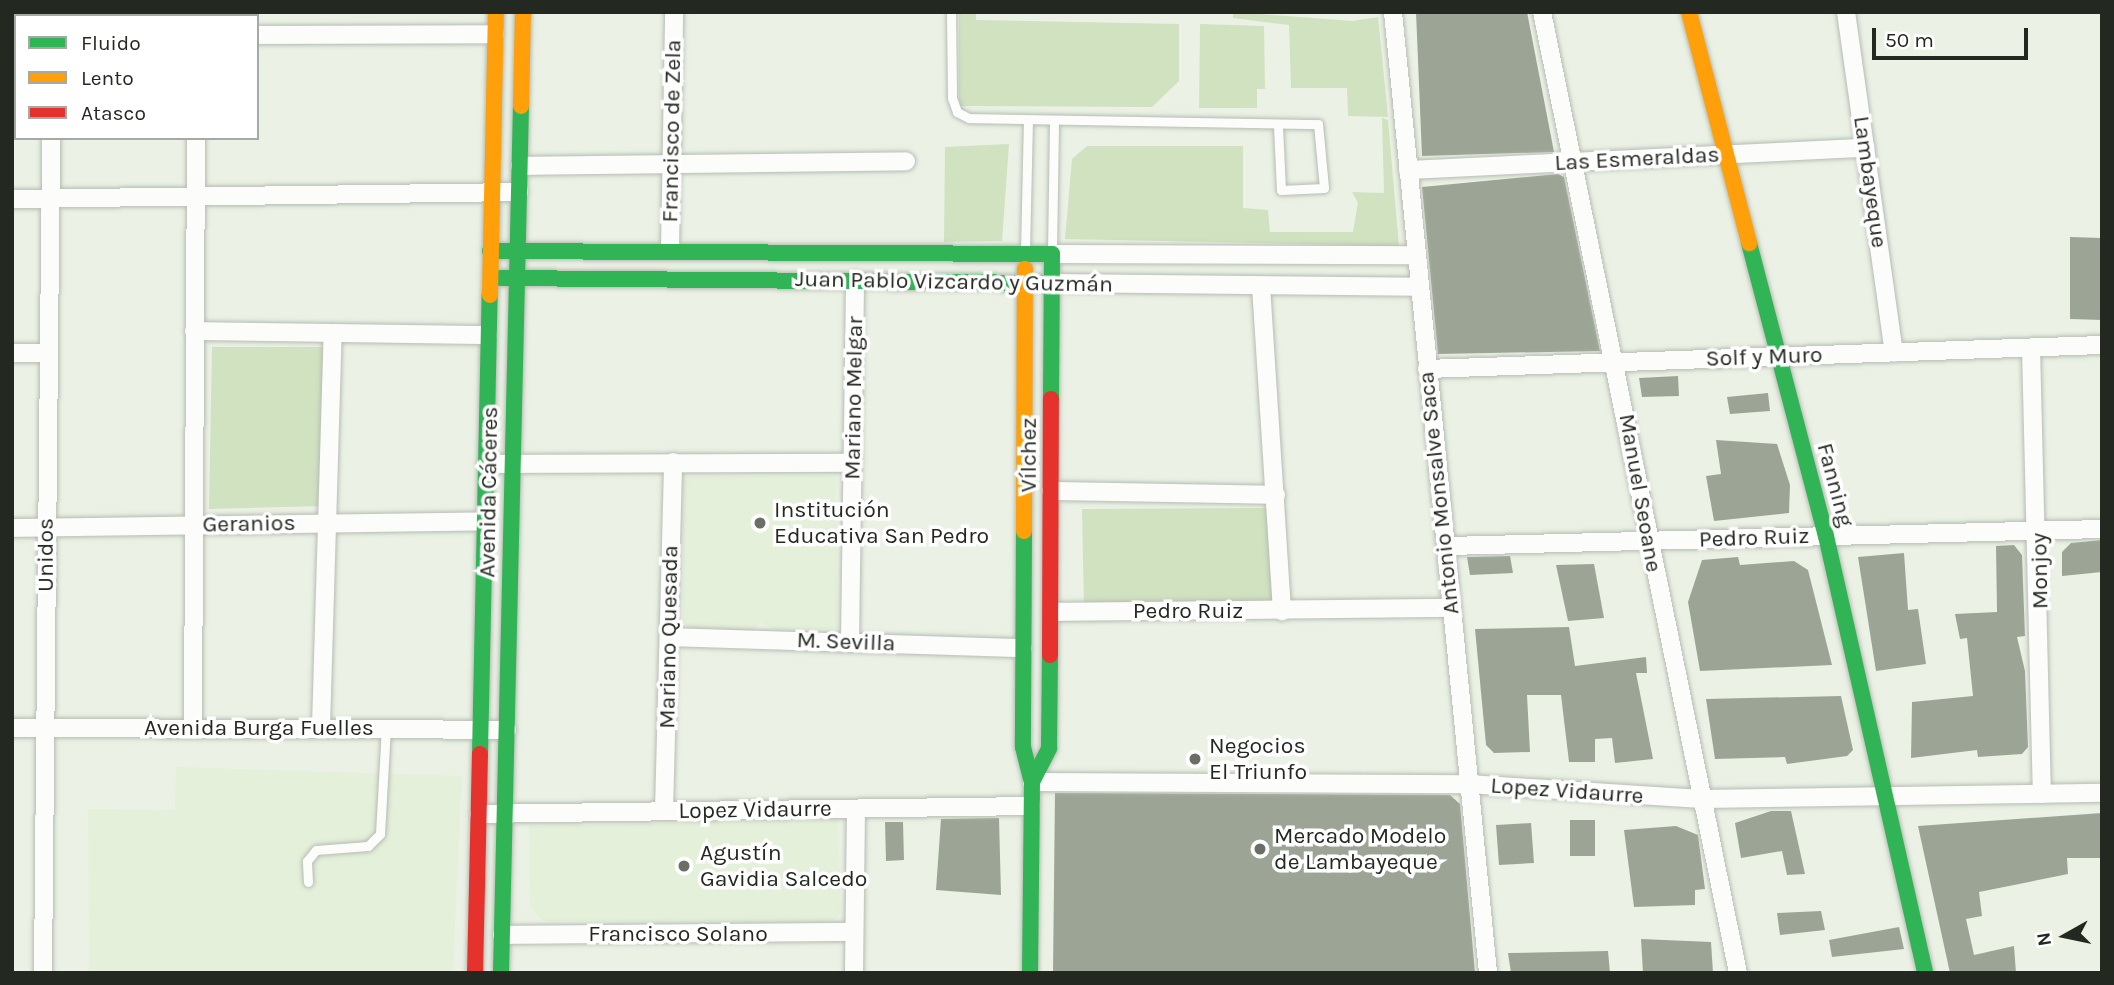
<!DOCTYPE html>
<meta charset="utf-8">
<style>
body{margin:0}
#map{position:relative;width:2114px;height:985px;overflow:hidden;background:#ebf2e5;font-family:Karla,sans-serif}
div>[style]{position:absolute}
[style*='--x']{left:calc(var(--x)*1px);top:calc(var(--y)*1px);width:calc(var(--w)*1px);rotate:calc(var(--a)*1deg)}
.built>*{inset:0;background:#e4f0da}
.green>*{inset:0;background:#d0e2c0}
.building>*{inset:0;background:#9ca595}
.roads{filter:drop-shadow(0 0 2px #b7bcb3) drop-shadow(0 0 2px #b7bcb3)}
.lane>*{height:9px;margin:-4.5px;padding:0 4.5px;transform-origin:4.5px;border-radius:4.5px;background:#fcfdfb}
.street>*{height:18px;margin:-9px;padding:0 9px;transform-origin:9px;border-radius:9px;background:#fcfdfb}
.fast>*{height:16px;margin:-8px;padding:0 8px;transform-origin:8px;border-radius:8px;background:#30b455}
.slow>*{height:16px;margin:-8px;padding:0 8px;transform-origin:8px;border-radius:8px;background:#ff9f0a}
.jam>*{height:16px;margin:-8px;padding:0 8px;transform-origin:8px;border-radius:8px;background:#e5322d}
.dots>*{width:19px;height:19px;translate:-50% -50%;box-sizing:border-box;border:4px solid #fff;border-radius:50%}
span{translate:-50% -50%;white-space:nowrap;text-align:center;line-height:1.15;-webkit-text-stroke:7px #fff;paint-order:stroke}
.street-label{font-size:23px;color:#232820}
.poi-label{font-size:23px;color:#232820}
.left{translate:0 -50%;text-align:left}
.frame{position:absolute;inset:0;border:14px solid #232820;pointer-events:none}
.legend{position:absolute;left:14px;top:14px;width:245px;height:126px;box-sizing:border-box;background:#fff;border:2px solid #a7a9a6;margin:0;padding:9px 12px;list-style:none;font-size:21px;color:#232820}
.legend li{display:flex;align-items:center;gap:14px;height:35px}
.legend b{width:35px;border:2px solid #a7a9a6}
.north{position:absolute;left:2030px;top:901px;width:70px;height:70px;-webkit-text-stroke:5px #fff;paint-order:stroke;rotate:261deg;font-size:19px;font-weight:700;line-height:28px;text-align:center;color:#232820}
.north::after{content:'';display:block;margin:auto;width:24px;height:32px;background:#232820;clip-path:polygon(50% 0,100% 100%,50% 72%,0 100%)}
.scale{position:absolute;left:1872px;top:28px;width:156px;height:32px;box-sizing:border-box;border:4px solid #232820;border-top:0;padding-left:9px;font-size:21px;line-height:24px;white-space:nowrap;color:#232820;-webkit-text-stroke:5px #fff;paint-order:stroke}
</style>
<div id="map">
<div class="built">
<div style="clip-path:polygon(836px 475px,838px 629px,774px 630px,761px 622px,752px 631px,683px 630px,683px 477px)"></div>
<div style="clip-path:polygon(176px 767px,462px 776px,453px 973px,89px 973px,88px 809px,175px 810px)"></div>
<div style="clip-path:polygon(838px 820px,841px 913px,831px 922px,542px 921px,530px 906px,529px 826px)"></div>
</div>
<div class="green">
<div style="clip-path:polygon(959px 12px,976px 12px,976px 20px,1179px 24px,1179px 81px,1152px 107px,959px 106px)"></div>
<div style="clip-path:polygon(1233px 12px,1352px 21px,1378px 17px,1388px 117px,1348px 116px,1347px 88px,1291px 88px,1289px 25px,1233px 18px)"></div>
<div style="clip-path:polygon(1200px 24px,1264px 26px,1265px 89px,1257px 89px,1257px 108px,1199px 108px)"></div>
<div style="clip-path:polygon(1382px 118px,1388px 120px,1399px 246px,1065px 239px,1072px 159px,1087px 146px,1243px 146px,1243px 208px,1268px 210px,1270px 232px,1353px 232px,1358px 203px,1352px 192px,1384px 193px)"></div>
<div style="clip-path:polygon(1009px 144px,1002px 241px,944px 242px,945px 147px)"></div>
<div style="clip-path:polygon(212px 347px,327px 347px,324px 506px,209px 509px)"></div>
<div style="clip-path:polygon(1268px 508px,1274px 609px,1084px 609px,1082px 509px)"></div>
</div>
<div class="building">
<div style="clip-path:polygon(1416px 12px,1527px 12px,1554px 152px,1422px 156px)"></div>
<div style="clip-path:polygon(1558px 174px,1564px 177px,1600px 351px,1438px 354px,1422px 187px)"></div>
<div style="clip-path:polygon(2070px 237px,2102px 238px,2102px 320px,2070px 319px)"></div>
<div style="clip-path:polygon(1678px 376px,1679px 396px,1642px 397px,1639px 378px)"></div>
<div style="clip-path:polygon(1768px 393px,1770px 411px,1730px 414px,1727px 397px)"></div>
<div style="clip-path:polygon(1716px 440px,1777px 444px,1790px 485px,1789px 513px,1714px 521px,1706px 476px,1721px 474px)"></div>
<div style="clip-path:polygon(2102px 540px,2102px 572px,2062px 576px,2062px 552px,2071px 543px)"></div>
<div style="clip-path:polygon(2014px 545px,2022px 555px,2025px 636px,2017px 637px,2025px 671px,2028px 747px,2022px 754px,1978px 757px,1977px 750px,1911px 758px,1912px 702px,1973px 696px,1967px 638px,1960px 639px,1955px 614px,1997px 612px,1996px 546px)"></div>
<div style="clip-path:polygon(1904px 553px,1908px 610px,1918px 609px,1926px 664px,1876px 671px,1858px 557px)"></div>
<div style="clip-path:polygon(1510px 556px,1513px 573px,1470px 575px,1467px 557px)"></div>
<div style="clip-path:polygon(1738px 557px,1740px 565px,1794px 561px,1808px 570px,1832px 665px,1700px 671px,1688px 602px,1702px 560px)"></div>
<div style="clip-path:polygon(1594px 564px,1604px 618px,1568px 621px,1556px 565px)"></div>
<div style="clip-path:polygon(1569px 627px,1575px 666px,1646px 657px,1647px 673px,1636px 673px,1653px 759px,1615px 763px,1612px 738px,1595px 739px,1595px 762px,1569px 762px,1561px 695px,1527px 695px,1530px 752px,1494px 753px,1486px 745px,1475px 629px)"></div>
<div style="clip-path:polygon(1841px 696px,1853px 750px,1847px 756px,1787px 764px,1785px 757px,1715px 759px,1706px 699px)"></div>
<div style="clip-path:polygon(1055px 793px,1450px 795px,1460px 804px,1475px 973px,1053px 973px)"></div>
<div style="clip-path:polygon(1771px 811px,1791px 811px,1805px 874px,1787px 875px,1782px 851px,1741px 858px,1735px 823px)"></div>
<div style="clip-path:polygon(2102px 813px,2102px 858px,2067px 858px,2068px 874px,1979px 892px,1982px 916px,1966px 919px,1974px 955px,2014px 946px,2016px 973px,1950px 973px,1918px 826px)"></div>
<div style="clip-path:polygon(999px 818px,1001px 895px,936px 890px,941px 819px)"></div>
<div style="clip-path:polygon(1570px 820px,1595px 820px,1595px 856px,1570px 856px)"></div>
<div style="clip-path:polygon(885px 822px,903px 822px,904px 860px,886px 861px)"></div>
<div style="clip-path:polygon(1531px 823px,1534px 863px,1499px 865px,1496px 825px)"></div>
<div style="clip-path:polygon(1676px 826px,1698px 835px,1705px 889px,1695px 890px,1695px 905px,1634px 907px,1624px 830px)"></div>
<div style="clip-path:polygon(1821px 911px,1825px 930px,1780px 935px,1777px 913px)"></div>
<div style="clip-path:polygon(1899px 927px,1904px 949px,1832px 957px,1829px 940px)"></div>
<div style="clip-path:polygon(1641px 939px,1711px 942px,1713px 973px,1643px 973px)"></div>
<div style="clip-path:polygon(1608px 951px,1610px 973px,1511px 973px,1508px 953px)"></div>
</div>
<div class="roads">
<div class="lane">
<div style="--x:951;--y:12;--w:86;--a:89.3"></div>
<div style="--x:952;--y:98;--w:15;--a:70"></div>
<div style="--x:957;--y:112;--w:13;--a:27"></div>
<div style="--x:969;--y:118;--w:349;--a:1"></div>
<div style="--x:1318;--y:124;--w:64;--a:84.6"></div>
<div style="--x:1324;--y:188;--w:43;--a:177.3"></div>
<div style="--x:1281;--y:190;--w:64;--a:-92.7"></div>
<div style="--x:1025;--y:251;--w:128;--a:-88.7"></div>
<div style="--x:1052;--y:252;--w:129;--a:-89.1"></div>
<div style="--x:308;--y:882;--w:21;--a:-93"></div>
<div style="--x:307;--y:861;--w:14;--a:-51"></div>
<div style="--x:316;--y:850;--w:52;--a:-4.4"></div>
<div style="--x:368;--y:846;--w:17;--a:-45"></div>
<div style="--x:380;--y:834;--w:106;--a:-86.8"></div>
</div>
<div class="street">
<div style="--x:1393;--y:12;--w:966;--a:84.35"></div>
<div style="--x:1542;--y:12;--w:981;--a:78.47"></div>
<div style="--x:1846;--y:12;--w:344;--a:82"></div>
<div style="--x:51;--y:16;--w:4;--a:-90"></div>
<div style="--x:195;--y:16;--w:4;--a:-90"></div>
<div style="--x:257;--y:35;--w:238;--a:-0.2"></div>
<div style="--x:520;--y:166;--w:386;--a:-0.7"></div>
<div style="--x:1408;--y:170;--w:458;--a:-2.8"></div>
<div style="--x:12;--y:199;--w:507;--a:-0.79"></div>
<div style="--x:670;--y:250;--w:238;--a:-89"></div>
<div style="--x:1052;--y:254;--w:364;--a:0.2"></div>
<div style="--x:1052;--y:283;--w:366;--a:0.6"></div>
<div style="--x:1261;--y:286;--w:326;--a:86.3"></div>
<div style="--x:194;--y:331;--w:294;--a:0.8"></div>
<div style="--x:2031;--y:348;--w:446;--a:88.6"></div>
<div style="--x:12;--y:353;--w:36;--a:0"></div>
<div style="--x:1427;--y:369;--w:675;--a:-2.04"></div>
<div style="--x:486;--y:464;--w:367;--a:-0.2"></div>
<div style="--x:1051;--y:491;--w:225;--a:1"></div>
<div style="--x:12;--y:528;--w:473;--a:-0.8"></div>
<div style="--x:1448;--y:546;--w:654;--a:-1.49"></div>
<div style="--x:1052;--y:612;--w:398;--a:-0.6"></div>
<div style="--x:669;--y:637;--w:354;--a:1.8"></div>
<div style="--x:850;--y:643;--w:363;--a:-89.2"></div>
<div style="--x:193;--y:727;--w:589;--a:-89.71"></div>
<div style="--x:321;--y:727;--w:394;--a:-88.3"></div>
<div style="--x:12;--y:728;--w:495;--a:0.2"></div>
<div style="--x:1032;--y:782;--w:436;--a:0.3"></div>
<div style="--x:1468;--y:784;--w:234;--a:3.7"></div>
<div style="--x:1702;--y:799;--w:400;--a:-0.9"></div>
<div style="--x:664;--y:811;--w:349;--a:-88.5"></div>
<div style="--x:479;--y:814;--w:552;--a:-0.83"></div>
<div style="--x:502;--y:935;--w:351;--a:-0.5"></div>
<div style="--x:43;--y:973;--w:835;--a:-89.45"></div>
<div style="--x:854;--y:973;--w:164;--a:-89.3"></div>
</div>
<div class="fast">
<div style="--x:1749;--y:243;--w:303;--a:75.3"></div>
<div style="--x:1826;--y:536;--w:448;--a:77.2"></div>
<div style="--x:490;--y:251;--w:562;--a:0.31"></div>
<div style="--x:1052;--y:254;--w:145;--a:90.4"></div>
<div style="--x:501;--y:278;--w:551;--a:0.52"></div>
<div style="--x:1024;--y:531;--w:216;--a:90.3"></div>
<div style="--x:1023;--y:747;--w:36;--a:76"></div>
<div style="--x:480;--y:754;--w:459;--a:-88.8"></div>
<div style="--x:501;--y:973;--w:867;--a:-88.68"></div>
<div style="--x:1030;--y:973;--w:191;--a:-89.4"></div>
<div style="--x:1032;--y:782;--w:38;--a:-63"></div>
<div style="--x:1049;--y:748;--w:93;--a:-89.4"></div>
</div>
<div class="slow">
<div style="--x:1689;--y:12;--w:239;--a:75.4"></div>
<div style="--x:521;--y:106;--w:94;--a:-88.8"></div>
<div style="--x:490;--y:295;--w:283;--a:-88.8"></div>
<div style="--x:1024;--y:531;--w:262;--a:-89.8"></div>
</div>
<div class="jam">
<div style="--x:1050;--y:655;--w:256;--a:-89.8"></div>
<div style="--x:475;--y:973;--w:219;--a:-88.7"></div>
</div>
</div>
<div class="dots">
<div style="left:760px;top:523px;background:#696f65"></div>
<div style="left:1195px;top:759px;background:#696f65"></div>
<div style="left:1260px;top:849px;background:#696f65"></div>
<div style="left:684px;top:866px;background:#696f65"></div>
</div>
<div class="street-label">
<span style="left:672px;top:131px;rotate:-89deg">Francisco de Zela</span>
<span style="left:1637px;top:159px;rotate:-3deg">Las Esmeraldas</span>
<span style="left:1870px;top:182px;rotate:82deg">Lambayeque</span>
<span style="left:954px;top:282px;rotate:1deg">Juan Pablo Vizcardo y Guzmán</span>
<span style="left:1764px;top:357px;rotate:-2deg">Solf y Muro</span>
<span style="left:854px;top:398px;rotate:-89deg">Mariano Melgar</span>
<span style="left:1029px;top:455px;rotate:-90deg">Vílchez</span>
<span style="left:1835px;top:485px;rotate:75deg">Fanning</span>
<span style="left:489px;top:492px;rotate:-89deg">Avenida Cáceres</span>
<span style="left:1439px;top:493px;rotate:-96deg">Antonio Monsalve Saca</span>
<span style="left:1640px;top:493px;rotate:80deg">Manuel Seoane</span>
<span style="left:249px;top:524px;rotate:-1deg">Geranios</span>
<span style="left:1754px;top:538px;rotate:-2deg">Pedro Ruiz</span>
<span style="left:46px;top:555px;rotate:-90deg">Unidos</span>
<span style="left:2040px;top:571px;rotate:-91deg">Monjoy</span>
<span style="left:1188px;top:611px">Pedro Ruiz</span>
<span style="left:669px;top:637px;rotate:-89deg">Mariano Quesada</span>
<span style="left:846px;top:642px;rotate:2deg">M. Sevilla</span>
<span style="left:259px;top:728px">Avenida Burga Fuelles</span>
<span style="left:1567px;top:791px;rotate:4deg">Lopez Vidaurre</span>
<span style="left:755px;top:810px;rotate:-1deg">Lopez Vidaurre</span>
<span style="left:678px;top:934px">Francisco Solano</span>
</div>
<div class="poi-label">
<span class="left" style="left:774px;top:523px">Institución<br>Educativa San Pedro</span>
<span class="left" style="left:1209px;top:759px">Negocios<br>El Triunfo</span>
<span class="left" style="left:1274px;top:849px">Mercado Modelo<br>de Lambayeque</span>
<span class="left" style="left:700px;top:866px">Agustín<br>Gavidia Salcedo</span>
</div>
<div class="frame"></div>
<ul class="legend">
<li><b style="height:9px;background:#30b455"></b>Fluido</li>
<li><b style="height:9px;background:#ff9f0a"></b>Lento</li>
<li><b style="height:9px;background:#e5322d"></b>Atasco</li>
</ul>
<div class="north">N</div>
<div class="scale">50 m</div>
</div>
